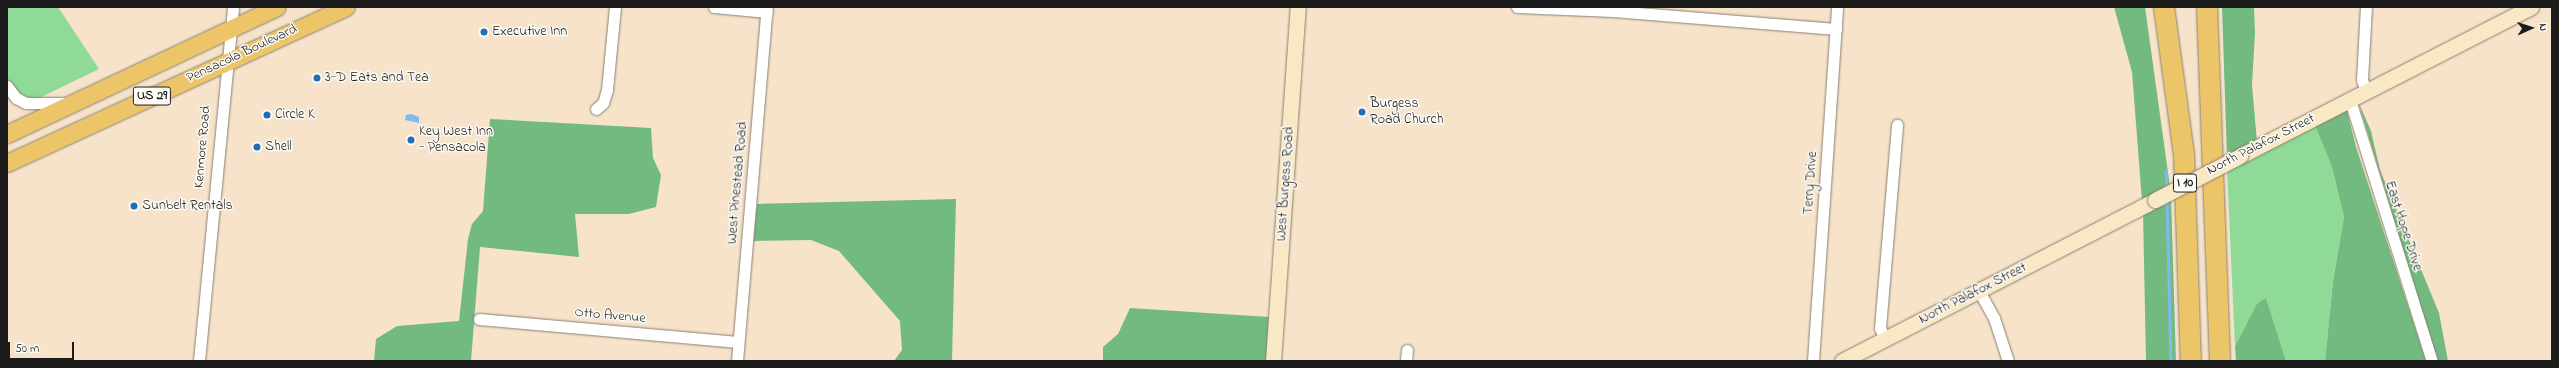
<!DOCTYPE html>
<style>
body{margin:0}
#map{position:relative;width:2559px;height:368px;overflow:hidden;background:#f6e3ca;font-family:"Indie Flower",sans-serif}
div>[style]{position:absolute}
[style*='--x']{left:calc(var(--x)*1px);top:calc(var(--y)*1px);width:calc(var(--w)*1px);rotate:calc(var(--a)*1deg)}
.green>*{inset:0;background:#8eda96}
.forest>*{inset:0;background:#72ba7f}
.water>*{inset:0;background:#80b9f0}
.stream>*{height:2.5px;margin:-1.25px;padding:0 1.25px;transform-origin:1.25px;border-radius:1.25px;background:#80b9f0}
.roads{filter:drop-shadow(0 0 1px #898073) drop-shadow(0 0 1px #898073)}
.street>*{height:11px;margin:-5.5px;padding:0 5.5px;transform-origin:5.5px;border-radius:5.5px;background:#fff}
.secondary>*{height:15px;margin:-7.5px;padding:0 7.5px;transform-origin:7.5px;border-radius:7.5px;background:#f8e8c3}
.primary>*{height:17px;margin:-8.5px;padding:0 8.5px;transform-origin:8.5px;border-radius:8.5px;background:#edc569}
.highway>*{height:20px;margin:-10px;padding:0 10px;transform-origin:10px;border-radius:10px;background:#edc569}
.bridges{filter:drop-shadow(0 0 1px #898073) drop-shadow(0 0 1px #898073)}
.secondary-bridge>*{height:15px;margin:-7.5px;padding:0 7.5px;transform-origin:7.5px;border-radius:7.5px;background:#f8e8c3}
.dots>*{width:11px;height:11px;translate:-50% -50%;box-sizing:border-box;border:2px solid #fdfcf7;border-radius:50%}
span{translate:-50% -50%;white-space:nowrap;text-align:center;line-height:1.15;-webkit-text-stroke:3px #fdfcf7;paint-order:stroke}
.shield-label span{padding:1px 3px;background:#fdfcf7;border:1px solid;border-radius:3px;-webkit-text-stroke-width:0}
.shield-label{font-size:13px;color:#1c1c1c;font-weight:700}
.poi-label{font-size:14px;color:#1c1c1c}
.left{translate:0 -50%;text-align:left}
.street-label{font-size:14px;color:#1c1c1c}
.frame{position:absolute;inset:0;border:8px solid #1c1c1c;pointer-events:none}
.north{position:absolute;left:2511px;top:8px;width:40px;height:40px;-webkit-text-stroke:3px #fdfcf7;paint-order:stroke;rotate:87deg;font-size:11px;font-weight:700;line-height:16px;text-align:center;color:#1c1c1c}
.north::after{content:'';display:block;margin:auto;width:14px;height:18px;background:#1c1c1c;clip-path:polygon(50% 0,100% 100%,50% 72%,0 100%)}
.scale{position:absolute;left:8px;top:342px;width:66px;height:18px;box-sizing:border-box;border:2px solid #1c1c1c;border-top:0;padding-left:5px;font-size:12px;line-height:14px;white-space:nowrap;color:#1c1c1c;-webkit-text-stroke:3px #fdfcf7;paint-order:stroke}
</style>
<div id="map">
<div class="green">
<div style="clip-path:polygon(7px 7px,58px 7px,99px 69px,35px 100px,17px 93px,7px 79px)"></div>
<div style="clip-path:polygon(2314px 123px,2332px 167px,2344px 217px,2333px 280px,2325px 361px,2286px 361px,2266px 298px,2235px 347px,2227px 168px)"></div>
</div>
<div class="forest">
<div style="clip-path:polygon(2114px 7px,2145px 7px,2170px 187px,2142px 201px,2132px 72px)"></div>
<div style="clip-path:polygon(2222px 7px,2254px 7px,2255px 33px,2252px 85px,2257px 142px,2227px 158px)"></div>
<div style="clip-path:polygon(2358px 101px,2371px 131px,2380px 170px,2439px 313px,2448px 361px,2437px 361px)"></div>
<div style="clip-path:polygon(2346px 107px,2356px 147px,2426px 361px,2325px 361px,2333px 281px,2344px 217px,2332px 167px,2314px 123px)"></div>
<div style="clip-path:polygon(490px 119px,651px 128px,653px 158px,661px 175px,656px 207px,629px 214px,575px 214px,579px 257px,480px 247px,471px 361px,374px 361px,376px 339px,397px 326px,459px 321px,468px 239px,472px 224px,483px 211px)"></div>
<div style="clip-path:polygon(2171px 196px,2176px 361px,2146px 361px,2143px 211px)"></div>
<div style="clip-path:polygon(956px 199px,952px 361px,894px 361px,902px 350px,900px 321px,839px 251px,811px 240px,753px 241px,757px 204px)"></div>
<div style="clip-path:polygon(2266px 298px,2286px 361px,2236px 361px,2235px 347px,2257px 304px)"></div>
<div style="clip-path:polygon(1130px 308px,1269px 317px,1266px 361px,1103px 361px,1103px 347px,1118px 334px)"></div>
</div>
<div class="water">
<div style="clip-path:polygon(411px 114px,419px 117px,419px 123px,405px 120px,406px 115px)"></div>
</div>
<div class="stream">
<div style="--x:2166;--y:170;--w:18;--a:87"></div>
<div style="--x:2167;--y:199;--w:162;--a:88.6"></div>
</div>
<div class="roads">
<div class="street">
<div style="--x:714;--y:7;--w:53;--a:5.4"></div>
<div style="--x:1517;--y:7;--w:96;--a:2.4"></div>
<div style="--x:1613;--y:11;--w:224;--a:4.6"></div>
<div style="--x:7;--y:86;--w:15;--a:53"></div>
<div style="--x:16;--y:98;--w:11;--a:27"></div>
<div style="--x:26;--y:103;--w:40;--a:0"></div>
<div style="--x:2366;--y:91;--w:12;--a:-110"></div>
<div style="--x:2362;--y:80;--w:73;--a:-86.9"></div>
<div style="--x:2350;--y:100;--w:274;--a:72.6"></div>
<div style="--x:596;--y:109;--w:9;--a:-41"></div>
<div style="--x:603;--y:103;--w:14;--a:-73"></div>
<div style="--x:607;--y:90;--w:83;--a:-84.5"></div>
<div style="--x:1979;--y:291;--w:31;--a:61"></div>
<div style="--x:1994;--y:318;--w:45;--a:72"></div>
<div style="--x:479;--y:319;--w:260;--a:5.1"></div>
<div style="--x:1885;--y:339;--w:12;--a:-114"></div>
<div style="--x:1880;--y:328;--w:204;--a:-85.2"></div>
<div style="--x:199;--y:361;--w:356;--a:-84.5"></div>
<div style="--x:737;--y:361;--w:355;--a:-85.2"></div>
<div style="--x:1406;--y:361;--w:11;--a:-85"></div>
<div style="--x:1813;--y:361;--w:355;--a:-86.1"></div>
</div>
<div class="secondary">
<div style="--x:2240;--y:156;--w:327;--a:-27.1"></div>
<div style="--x:1273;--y:361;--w:355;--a:-86"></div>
<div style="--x:1842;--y:361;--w:352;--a:-27.2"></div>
</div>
<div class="primary">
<div style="--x:7;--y:134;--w:298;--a:-25.2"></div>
<div style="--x:7;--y:163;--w:373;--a:-24.7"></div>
</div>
<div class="highway">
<div style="--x:2164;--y:7;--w:148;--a:82.3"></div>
<div style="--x:2184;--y:154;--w:207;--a:88.1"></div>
<div style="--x:2207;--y:7;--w:354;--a:87.9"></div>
</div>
</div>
<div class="bridges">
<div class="secondary-bridge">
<div style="--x:2155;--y:200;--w:96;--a:-27.4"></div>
</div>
</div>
<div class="dots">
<div style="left:484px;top:32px;background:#1f6fb2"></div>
<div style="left:317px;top:78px;background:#1f6fb2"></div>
<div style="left:1362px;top:112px;background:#1f6fb2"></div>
<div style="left:267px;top:115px;background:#1f6fb2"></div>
<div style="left:411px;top:140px;background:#1f6fb2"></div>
<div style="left:257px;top:147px;background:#1f6fb2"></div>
<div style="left:134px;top:206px;background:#1f6fb2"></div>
</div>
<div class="shield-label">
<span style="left:152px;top:96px">US 29</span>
<span style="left:2185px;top:183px">I 10</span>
</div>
<div class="poi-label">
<span class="left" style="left:492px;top:32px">Executive Inn</span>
<span class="left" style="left:325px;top:78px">3-D Eats and Tea</span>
<span class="left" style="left:1370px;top:112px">Burgess<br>Road Church</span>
<span class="left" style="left:275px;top:115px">Circle K</span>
<span class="left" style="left:419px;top:140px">Key West Inn<br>- Pensacola</span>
<span class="left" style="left:265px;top:147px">Shell</span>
<span class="left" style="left:142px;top:206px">Sunbelt Rentals</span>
</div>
<div class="street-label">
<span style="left:242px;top:54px;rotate:-25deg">Pensacola Boulevard</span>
<span style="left:2261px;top:145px;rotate:-27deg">North Palafox Street</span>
<span style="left:203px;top:147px;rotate:-85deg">Kenmore Road</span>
<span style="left:738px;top:183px;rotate:-85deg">West Pinestead Road</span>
<span style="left:1811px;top:183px;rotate:-86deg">Terry Drive</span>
<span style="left:1286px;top:184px;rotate:-86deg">West Burgess Road</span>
<span style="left:2403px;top:226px;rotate:72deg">East Hope Drive</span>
<span style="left:1973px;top:294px;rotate:-27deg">North Palafox Street</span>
<span style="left:610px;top:316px;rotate:5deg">Otto Avenue</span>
</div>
<div class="frame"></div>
<div class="north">N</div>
<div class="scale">50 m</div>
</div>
